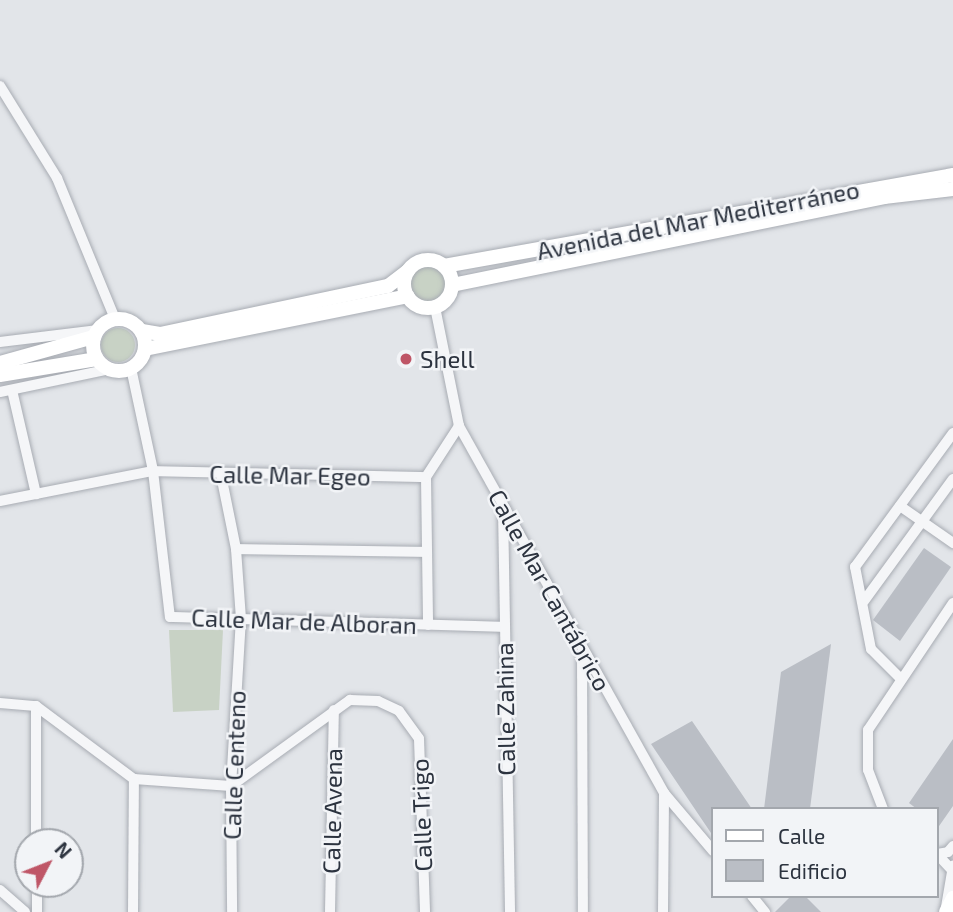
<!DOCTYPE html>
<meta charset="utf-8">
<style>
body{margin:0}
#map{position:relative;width:953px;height:912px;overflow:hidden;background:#e2e5e9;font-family:"Exo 2",sans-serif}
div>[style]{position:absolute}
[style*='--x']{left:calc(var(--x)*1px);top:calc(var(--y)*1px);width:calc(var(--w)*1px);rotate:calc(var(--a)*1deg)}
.green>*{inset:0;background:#c8d2c5}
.round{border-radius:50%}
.building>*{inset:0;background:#babec5}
.roads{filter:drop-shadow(0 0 2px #a8acb3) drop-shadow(0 0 2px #a8acb3)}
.street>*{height:10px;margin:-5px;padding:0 5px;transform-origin:5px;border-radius:5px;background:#f5f6f8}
.secondary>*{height:14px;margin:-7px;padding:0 7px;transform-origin:7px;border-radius:7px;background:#fff}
.secondary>.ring{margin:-7px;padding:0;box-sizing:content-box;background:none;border:14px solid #fff;border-radius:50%}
.dots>*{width:19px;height:19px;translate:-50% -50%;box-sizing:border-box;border:4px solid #f2f4f7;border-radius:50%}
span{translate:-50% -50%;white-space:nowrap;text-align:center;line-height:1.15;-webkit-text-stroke:5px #f2f4f7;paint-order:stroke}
.street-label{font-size:24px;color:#2c333f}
.poi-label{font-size:24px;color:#2c333f}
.left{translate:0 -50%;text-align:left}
.legend{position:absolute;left:711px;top:807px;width:228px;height:91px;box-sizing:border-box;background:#f2f4f7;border:2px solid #a3a7ad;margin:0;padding:9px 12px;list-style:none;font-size:21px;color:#2c333f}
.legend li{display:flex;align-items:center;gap:14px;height:35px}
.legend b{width:35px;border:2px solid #a3a7ad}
.north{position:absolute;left:14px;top:828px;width:70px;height:70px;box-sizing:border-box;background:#f2f4f7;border:2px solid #a3a7ad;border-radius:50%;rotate:48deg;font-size:19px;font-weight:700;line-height:28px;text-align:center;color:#2c333f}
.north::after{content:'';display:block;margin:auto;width:24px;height:32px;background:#bf5667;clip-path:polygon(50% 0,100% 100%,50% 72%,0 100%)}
</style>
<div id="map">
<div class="green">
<div class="round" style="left:410px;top:266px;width:36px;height:36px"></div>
<div class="round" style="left:101px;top:328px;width:34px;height:34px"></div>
<div style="clip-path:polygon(169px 630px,223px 630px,219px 710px,173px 712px)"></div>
</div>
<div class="building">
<div style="clip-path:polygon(924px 548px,951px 567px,900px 641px,873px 620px)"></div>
<div style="clip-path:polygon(831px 644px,810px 809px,764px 809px,781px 672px)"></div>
<div style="clip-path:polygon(692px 721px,752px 809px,713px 809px,713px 836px,651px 744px)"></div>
<div style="clip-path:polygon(953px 739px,953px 806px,937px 829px,937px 809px,917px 809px,909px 803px)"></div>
<div style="clip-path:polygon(791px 896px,805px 896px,821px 912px,775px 912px)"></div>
</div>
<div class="roads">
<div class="street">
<div style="--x:0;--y:86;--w:108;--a:58.2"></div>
<div style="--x:57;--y:178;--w:152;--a:67.6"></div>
<div style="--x:435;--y:307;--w:121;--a:78.6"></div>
<div style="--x:459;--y:426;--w:420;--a:60.8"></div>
<div style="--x:664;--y:793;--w:76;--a:49.8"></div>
<div style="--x:0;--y:342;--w:99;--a:-7"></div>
<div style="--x:131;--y:368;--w:105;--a:77.9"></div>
<div style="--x:153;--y:471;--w:147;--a:83.4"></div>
<div style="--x:170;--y:617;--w:333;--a:1.7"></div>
<div style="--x:12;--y:390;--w:107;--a:77"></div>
<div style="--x:0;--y:392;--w:112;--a:-11.8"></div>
<div style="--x:221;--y:475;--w:76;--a:78.5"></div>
<div style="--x:236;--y:549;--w:69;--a:85.9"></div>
<div style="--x:241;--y:618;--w:168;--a:93.4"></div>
<div style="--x:231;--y:786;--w:126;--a:89.5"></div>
<div style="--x:426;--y:477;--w:148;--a:89.2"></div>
<div style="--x:426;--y:477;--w:61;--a:-57.1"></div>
<div style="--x:0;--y:501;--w:156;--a:-11.1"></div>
<div style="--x:153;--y:471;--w:273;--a:1.3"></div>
<div style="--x:900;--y:506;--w:65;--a:34.9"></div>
<div style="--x:503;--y:509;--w:403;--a:89"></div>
<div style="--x:236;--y:549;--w:190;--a:0.9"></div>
<div style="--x:864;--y:601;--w:151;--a:-53.9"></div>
<div style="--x:582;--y:651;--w:261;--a:89.8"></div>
<div style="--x:900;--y:678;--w:41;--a:-135"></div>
<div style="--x:871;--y:649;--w:84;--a:-101"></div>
<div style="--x:855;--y:567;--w:166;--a:-53.8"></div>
<div style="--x:0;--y:703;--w:36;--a:5"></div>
<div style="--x:36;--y:706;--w:122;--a:36.7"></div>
<div style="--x:134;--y:779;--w:97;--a:4.1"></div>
<div style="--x:231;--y:786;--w:147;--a:-35.9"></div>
<div style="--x:350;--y:700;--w:28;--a:2"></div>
<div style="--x:378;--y:701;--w:23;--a:25"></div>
<div style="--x:399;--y:711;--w:34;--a:54"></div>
<div style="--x:419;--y:739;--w:173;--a:88"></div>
<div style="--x:36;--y:706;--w:136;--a:90"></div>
<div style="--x:883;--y:809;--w:42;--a:-111"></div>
<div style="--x:868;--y:770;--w:40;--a:-90"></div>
<div style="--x:868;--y:730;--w:153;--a:-56.2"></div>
<div style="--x:937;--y:854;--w:21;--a:47"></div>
<div style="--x:937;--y:854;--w:11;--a:-10"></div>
<div style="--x:948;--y:852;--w:8;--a:-50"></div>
<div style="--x:37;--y:884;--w:28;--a:90"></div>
<div style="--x:0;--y:890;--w:33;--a:41"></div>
<div style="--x:752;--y:896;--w:21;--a:51"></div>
<div style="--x:946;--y:907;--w:42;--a:-80.3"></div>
<div style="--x:133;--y:912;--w:133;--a:-89.6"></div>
<div style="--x:330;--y:912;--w:202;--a:-88.9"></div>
<div style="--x:663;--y:912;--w:119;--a:-89.5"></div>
</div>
<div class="secondary">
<div class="ring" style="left:404px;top:260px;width:34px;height:34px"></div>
<div style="--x:444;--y:266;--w:517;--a:-10.14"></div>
<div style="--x:452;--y:285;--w:441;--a:-11.5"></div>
<div style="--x:884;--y:197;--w:69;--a:-6.6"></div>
<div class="ring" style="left:93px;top:319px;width:38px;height:38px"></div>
<div style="--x:142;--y:331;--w:18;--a:9"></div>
<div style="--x:160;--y:334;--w:233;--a:-11.9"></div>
<div style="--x:388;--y:286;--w:25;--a:-37"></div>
<div style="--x:145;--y:349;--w:268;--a:-11.4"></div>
<div style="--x:0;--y:363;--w:98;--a:-15.5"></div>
<div style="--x:0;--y:375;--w:98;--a:-9.4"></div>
<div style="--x:946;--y:912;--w:16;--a:-63"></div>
</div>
</div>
<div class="dots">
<div style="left:406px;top:359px;background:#bf5667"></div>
</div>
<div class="street-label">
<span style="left:698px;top:220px;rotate:-11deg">Avenida del Mar Mediterráneo</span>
<span style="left:290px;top:475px;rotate:1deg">Calle Mar Egeo</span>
<span style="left:550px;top:590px;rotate:61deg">Calle Mar Cantábrico</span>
<span style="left:304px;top:621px;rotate:2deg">Calle Mar de Alboran</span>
<span style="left:505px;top:709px;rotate:-91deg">Calle Zahina</span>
<span style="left:234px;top:765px;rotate:-88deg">Calle Centeno</span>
<span style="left:332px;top:811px;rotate:-89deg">Calle Avena</span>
<span style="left:421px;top:815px;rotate:-92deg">Calle Trigo</span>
</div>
<div class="poi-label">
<span class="left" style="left:420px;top:359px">Shell</span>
</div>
<ul class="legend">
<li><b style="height:9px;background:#fff"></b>Calle</li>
<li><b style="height:19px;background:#babec5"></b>Edificio</li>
</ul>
<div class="north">N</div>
</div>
